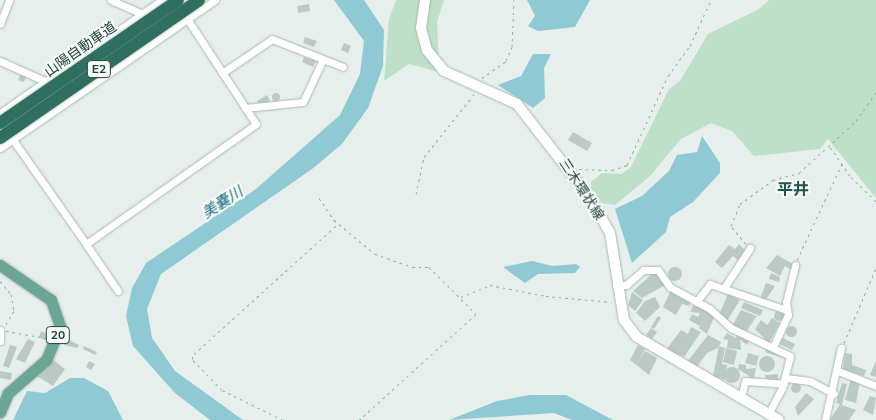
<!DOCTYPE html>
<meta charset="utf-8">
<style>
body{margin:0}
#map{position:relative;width:876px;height:420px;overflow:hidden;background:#e6efeb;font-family:Mulish,"Noto Sans JP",sans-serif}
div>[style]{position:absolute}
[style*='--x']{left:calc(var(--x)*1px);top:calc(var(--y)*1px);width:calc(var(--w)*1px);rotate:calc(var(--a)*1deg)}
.green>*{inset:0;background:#bfe0c8}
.water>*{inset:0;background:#8ec9d4}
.building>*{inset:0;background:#bbcac4}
.round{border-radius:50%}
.path>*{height:1px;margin-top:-0.5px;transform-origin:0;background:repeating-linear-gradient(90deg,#86b3a5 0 2.5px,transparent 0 6.5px)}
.roads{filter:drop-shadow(0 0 1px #a8b8b2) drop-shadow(0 0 1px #a8b8b2)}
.minor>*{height:7px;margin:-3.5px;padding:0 3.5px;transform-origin:3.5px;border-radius:3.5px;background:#fff}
.secondary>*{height:10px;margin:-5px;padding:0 5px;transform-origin:5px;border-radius:5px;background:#fff}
.primary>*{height:11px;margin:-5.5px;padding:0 5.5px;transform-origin:5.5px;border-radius:5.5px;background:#6aa596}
.bridges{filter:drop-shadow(0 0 1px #c2cac8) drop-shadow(0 0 1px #c2cac8)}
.motorway-bridge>*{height:12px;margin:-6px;padding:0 6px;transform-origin:6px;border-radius:6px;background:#2f6f62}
span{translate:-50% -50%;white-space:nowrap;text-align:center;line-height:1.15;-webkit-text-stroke:4px #f7fbf9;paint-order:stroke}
.shield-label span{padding:1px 4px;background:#f7fbf9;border:1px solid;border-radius:4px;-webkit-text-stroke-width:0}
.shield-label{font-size:12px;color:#24423a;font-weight:700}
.street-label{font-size:14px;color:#24423a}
.water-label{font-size:15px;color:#1c6f80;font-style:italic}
.quarter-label{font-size:16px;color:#1f5548;font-weight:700}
</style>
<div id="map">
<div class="green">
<div style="clip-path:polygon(396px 0,444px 0,437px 22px,439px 72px,409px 64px,384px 81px,389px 19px)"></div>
<div style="clip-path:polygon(769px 0,876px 0,876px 198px,828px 139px,820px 149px,754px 156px,732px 131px,711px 123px,681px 139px,650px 176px,615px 205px,602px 203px,591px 190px,591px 182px,602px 173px,621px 174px,631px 167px,669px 89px,680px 81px,708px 34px,759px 9px)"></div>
</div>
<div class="water">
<div style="clip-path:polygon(334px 0,364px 0,384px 30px,383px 66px,368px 108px,342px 144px,312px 169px,161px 274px,147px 309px,152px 338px,175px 371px,243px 420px,210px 420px,175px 393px,133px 346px,126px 316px,132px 288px,146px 263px,256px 189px,340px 115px,360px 74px,364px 41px)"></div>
<div style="clip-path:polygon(527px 0,590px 0,575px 27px,538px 31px,528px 26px,535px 16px)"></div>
<div style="clip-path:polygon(533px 54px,551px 54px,544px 68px,545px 98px,533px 108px,498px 85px,521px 76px)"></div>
<div style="clip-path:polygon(702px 136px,720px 163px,720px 173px,693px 202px,670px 217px,666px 232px,632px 263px,615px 209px,642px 196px,669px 171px,677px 155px,697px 152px)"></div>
<div style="clip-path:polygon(532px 261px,553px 266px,576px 264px,580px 267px,575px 273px,538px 274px,525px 283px,503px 267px)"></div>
<div style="clip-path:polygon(70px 378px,84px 378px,108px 391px,123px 420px,13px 420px,27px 391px,45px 393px)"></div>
<div style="clip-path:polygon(530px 395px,566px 395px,613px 420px,572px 420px,554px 413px,449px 420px,497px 401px)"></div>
</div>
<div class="building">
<div style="clip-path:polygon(309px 4px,310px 11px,298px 13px,297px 6px)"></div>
<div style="clip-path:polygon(305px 37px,317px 41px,314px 47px,303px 43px)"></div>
<div style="clip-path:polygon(344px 43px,351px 46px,348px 53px,341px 50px)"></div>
<div style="clip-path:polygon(304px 57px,316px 61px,313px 67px,302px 62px)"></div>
<div style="clip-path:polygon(21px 73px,27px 75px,24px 82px,18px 80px)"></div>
<div class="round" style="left:272px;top:93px;width:8px;height:8px"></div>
<div style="clip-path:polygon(267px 95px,270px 101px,261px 107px,257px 101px)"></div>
<div style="clip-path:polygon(573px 132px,592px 143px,587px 151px,568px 140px)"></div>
<div style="clip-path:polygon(739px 244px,746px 251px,738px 260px,733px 256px,722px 268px,715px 262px,729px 245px,735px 249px)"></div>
<div style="clip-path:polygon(777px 255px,793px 264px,792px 270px,785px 266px,780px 276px,766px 268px)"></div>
<div class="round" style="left:668px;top:267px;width:14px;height:14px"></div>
<div style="clip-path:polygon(654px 272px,665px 285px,642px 298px,633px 291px)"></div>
<div style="clip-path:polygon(771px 273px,780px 277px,779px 282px,769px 279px)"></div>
<div style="clip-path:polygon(766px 283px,775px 286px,765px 301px,760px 299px)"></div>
<div style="clip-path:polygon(671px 290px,691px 302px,689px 306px,682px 304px,676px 315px,663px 307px)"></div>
<div style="clip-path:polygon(632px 292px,643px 300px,635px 311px,628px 305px)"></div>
<div style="clip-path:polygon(728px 294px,740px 300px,727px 321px,719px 315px)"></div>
<div style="clip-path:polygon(655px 297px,660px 307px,645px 321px,636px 313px,645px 301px)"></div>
<div style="clip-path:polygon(744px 302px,763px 310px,760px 316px,741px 308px)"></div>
<div style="clip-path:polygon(694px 304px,715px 315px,707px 334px,699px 328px,708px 314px,700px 326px,689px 320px,692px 314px,698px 317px,700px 313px,690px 312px)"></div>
<div style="clip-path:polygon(741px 310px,757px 316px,746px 332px,732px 326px)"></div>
<div class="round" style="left:774px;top:311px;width:10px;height:10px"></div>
<div style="clip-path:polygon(658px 316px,661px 318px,654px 329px,651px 327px)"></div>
<div style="clip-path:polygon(772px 318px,780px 323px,769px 343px,755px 329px,761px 320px,767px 325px)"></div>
<div class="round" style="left:785.5px;top:325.5px;width:11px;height:11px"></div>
<div style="clip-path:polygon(691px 327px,701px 332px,684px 357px,666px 350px,681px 330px,688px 334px)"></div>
<div style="clip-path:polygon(651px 328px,657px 332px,652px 339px,646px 335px)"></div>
<div style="clip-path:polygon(41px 331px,47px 334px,45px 340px,39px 338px)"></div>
<div style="clip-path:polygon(727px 333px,736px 338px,737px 333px,750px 339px,747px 345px,740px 340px,741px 350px,727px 348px,728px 340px,723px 339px)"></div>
<div style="clip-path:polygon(708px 335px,721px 342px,718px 348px,707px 353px,697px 367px,687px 362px)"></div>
<div style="clip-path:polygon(781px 337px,795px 344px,792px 350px,778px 343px)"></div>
<div style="clip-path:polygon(28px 339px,35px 342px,25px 363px,16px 359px)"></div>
<div style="clip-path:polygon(67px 339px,79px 345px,77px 348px,64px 345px)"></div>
<div style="clip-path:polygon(10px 345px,17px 347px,9px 368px,3px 366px)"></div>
<div style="clip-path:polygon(638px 345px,645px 349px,638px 362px,645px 351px,657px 358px,649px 375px,630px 360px)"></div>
<div style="clip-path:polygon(84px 346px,97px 352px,95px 355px,83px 349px)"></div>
<div style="clip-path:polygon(719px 346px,725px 348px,722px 364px,727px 365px,725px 380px,713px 376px)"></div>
<div style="clip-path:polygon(767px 347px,784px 353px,783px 358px,765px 352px)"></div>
<div style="clip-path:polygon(726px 348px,737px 351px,734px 365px,723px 362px)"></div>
<div style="clip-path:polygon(748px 353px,759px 356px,756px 366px,745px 363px)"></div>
<div style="clip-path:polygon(845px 353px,852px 354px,852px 365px,866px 370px,864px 376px,843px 369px)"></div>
<div class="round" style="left:759px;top:356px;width:16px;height:16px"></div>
<div style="clip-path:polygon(53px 360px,65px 369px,53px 386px,37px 376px)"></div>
<div style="clip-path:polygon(89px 361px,95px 364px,91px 370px,86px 367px)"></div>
<div style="clip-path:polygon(876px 361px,876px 375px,875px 377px,870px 375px)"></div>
<div style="clip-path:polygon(739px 364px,746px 365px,746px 369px,756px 368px,754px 379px,738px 369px)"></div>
<div class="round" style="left:724px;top:367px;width:16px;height:16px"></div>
<div style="clip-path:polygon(0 371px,12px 373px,11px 380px,0 378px)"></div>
<div style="clip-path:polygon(778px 374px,778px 380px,766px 381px,765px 375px)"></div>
<div style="clip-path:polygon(851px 378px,860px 381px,856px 403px,845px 400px)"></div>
<div class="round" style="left:791px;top:383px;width:10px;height:10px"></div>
<div style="clip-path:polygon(842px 383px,847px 384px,842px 405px,856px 410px,849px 420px,830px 420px,840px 404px,836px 403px)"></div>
<div style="clip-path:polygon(806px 393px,814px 399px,798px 416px,795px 407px)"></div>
<div style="clip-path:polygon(870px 396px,876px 398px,873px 415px,863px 410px)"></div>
</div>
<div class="path">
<div style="--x:482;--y:78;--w:29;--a:-35"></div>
<div style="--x:506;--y:61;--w:15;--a:-67"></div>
<div style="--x:512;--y:47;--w:47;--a:-87.6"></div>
<div style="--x:830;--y:147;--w:37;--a:55"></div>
<div style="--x:851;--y:177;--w:35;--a:44"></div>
<div style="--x:579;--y:169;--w:33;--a:2"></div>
<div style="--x:612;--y:170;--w:16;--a:-18"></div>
<div style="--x:627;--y:165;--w:98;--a:-65.3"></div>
<div style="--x:668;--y:76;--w:37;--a:-54"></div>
<div style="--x:690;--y:46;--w:51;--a:-65.5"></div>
<div style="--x:416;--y:194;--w:38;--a:-78"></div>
<div style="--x:424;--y:157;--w:82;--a:-51.4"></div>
<div style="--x:319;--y:198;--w:27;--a:56"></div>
<div style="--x:334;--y:220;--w:53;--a:39.7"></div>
<div style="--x:375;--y:254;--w:39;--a:19"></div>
<div style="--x:412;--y:267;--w:17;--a:0"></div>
<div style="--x:429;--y:267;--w:66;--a:45"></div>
<div style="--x:476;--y:314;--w:158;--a:137.8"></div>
<div style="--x:746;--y:244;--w:23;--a:-130"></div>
<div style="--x:731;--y:226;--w:24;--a:-68"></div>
<div style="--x:740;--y:204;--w:41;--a:-36"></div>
<div style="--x:773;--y:180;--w:27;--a:-15"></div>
<div style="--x:799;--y:173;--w:77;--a:-42.4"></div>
<div style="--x:856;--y:121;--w:35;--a:-55"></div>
<div style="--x:797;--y:260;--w:106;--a:-64.9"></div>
<div style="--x:0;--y:281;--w:17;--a:50"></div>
<div style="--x:11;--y:294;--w:17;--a:80"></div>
<div style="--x:14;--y:311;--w:17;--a:121"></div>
<div style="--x:461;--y:297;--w:31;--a:-22"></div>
<div style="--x:490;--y:285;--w:57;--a:11.1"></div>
<div style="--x:546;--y:296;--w:66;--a:5.2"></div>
<div style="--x:6;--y:331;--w:41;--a:9.9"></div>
<div style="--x:844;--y:343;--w:82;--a:-66.9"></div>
<div style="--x:283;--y:420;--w:68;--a:-153.8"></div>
<div style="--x:222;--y:390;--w:43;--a:-134.1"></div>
<div style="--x:192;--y:359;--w:5;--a:-68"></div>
<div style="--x:194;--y:354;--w:194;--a:-42.1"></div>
</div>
<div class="roads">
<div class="minor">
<div style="--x:111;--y:0;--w:35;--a:24"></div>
<div style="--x:0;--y:24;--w:26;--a:-69"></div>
<div style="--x:0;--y:61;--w:49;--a:24"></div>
<div style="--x:222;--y:73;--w:60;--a:-34.2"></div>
<div style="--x:272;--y:39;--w:76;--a:21.5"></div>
<div style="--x:245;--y:108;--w:58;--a:-5.9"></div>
<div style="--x:303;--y:102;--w:47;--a:-65.1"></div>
<div style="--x:0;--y:113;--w:198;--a:-34.9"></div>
<div style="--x:6;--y:130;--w:139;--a:54.9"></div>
<div style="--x:86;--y:244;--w:208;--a:-35.2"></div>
<div style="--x:256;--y:124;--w:135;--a:-123.2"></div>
<div style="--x:0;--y:148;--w:261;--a:-34.5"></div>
<div style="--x:86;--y:244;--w:57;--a:55.8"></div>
<div style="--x:616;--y:285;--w:10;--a:0"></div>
<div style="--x:626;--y:285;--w:23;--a:-41"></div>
<div style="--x:643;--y:270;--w:15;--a:0"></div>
<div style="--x:658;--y:270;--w:21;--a:55"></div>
<div style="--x:670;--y:287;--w:46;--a:28.8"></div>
<div style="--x:710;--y:309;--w:28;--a:42"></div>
<div style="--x:731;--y:328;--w:65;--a:25.4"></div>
<div style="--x:790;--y:356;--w:33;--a:104"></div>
<div style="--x:782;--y:388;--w:30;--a:118"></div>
<div style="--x:724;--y:288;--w:48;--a:-57"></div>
<div style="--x:696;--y:302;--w:23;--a:-52"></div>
<div style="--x:710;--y:284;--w:81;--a:18.7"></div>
<div style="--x:0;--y:330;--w:11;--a:90"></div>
<div style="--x:773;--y:347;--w:35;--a:-65"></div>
<div style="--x:788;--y:315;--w:13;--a:-99"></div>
<div style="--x:786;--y:302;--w:38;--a:-76"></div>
<div style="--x:838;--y:371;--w:41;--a:21.5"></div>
<div style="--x:786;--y:378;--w:24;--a:7"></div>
<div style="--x:810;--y:381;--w:27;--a:28"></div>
<div style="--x:741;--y:398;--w:17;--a:-77"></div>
<div style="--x:745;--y:381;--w:39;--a:4"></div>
<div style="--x:825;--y:420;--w:74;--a:-77.5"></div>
</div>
<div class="secondary">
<div style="--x:425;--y:0;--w:28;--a:98"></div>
<div style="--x:421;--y:28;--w:23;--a:75"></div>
<div style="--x:427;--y:50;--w:27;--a:51"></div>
<div style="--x:444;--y:71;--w:80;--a:24.3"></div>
<div style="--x:517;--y:104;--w:119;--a:52.2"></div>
<div style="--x:590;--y:198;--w:40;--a:60.3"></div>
<div style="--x:610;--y:233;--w:88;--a:80.9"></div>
<div style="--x:624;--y:320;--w:21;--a:53"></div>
<div style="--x:637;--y:337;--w:164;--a:30.3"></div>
</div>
<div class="primary">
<div style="--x:0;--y:265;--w:62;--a:34.5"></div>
<div style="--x:51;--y:300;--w:28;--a:71"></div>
<div style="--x:60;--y:326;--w:37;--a:112"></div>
<div style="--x:46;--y:360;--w:50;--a:139"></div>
<div style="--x:8;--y:393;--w:21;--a:113"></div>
</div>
</div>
<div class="bridges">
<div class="motorway-bridge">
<div style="--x:0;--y:123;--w:216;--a:-34.6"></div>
<div style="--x:0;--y:138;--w:242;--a:-34.7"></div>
</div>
</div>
<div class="shield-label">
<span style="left:99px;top:69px">E2</span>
<span style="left:58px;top:335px">20</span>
</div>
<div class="street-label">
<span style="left:80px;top:49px;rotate:-35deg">山陽自動車道</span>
<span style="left:582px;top:189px;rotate:57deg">三木環状線</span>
</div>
<div class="water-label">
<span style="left:222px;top:202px;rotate:-33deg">美嚢川</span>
</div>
<div class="quarter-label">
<span style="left:793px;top:189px">平井</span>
</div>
</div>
